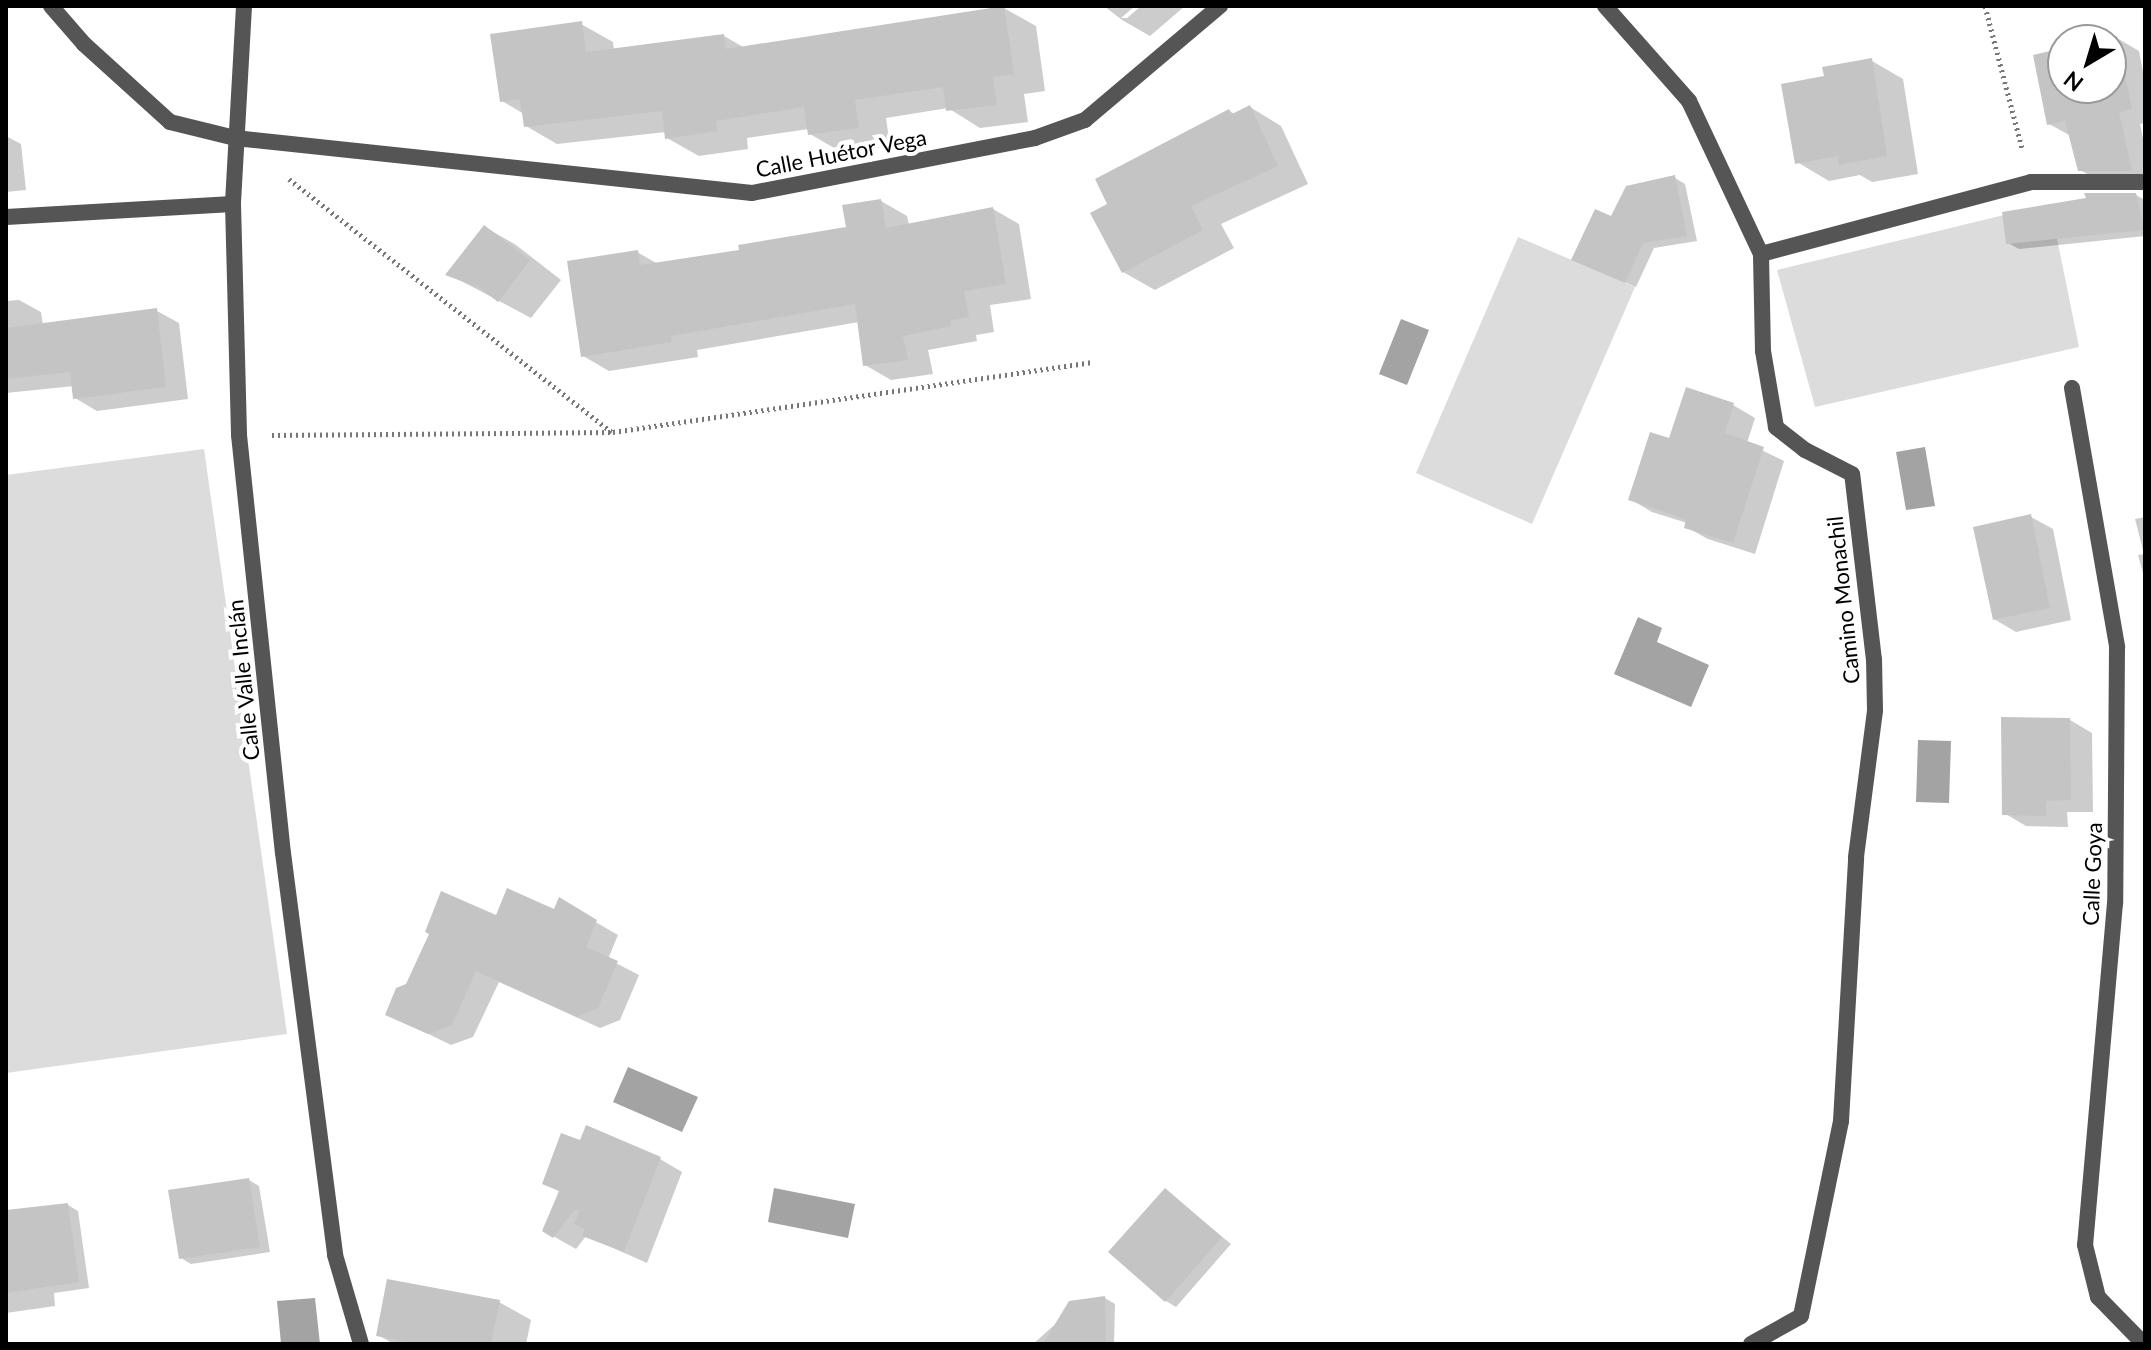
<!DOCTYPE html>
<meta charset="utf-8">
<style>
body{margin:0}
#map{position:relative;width:2151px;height:1350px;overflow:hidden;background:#fff;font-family:Lato,sans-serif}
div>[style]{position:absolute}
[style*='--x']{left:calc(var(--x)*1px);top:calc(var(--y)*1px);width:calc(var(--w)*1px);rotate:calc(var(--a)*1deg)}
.green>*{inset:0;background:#dcdcdc}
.water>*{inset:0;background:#a3a3a3}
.shadow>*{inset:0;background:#0003}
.building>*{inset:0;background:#c4c4c4}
.path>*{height:5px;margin-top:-2.5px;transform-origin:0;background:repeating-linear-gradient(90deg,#777 0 2px,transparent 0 6px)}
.pedestrian>*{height:16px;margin:-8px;padding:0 8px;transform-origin:8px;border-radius:8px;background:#555}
.minor>*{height:16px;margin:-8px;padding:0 8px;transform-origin:8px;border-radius:8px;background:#555}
span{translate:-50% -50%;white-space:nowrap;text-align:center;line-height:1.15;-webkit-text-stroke:8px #fff;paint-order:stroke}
.street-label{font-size:22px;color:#000}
.frame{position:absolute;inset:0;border:8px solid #000;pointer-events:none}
.north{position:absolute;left:2047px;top:24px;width:80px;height:80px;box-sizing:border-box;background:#fff;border:2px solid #999;border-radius:50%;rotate:218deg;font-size:22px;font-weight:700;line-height:32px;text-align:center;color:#000}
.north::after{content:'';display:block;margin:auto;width:28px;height:36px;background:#000;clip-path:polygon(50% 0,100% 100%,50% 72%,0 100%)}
</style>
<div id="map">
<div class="green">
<div style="clip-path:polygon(2050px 204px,2079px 347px,1815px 407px,1777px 270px)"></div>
<div style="clip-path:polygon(1518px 237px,1635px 287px,1532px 524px,1416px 473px)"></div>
<div style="clip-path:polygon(204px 449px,287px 1034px,6px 1073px,6px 475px)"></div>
</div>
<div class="water">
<div style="clip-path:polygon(1401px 319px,1429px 330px,1407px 385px,1379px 374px)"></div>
<div style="clip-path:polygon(1925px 447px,1935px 506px,1906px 510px,1896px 452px)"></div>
<div style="clip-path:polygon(1638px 617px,1662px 628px,1657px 642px,1709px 665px,1691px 707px,1614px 674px)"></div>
<div style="clip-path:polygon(1918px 740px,1951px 741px,1949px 803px,1916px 802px)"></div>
<div style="clip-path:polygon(628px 1067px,698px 1097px,682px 1132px,613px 1102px)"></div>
<div style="clip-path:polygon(774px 1188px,855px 1204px,848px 1238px,768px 1222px)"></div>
<div style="clip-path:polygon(315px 1298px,320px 1344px,281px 1344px,277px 1301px)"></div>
</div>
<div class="shadow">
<div style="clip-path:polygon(1104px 6px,1135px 6px,1121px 18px,1127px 18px,1141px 6px,1185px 6px,1150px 36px,1122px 20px)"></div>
<div style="clip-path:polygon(1004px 8px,1036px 26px,1045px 91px,1024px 94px,1028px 122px,980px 128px,948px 108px,886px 118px,890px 146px,841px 152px,810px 134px,809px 129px,747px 138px,748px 149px,699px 156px,667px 138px,666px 132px,557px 144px,526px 126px,524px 114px,502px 101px,581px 24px,613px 42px,614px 51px,724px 36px,745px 48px)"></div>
<div style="clip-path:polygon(2117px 38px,2139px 51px,2145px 82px,2145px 123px,2140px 124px,2145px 148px,2145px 182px,2102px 182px,2080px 170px,2071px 136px,2049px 124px,2063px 50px,2063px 88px,2111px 88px,2109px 40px)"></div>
<div style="clip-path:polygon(1872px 61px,1903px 79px,1918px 174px,1872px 182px,1860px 175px,1829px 181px,1797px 162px,1826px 78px)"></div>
<div style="clip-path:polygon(1250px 107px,1281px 126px,1308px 184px,1221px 224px,1234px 248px,1155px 290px,1123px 272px,1110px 205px,1229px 111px,1235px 114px)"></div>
<div style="clip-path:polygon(6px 136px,21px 144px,26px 190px,6px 192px)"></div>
<div style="clip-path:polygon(1675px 178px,1685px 184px,1697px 241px,1654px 248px,1636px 287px,1584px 265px,1612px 218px)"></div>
<div style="clip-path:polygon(2136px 195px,2145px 200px,2145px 236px,2019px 249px,2008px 243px,2088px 199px)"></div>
<div style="clip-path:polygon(881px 201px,907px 216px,909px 225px,993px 209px,1019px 224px,1031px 299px,990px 305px,994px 332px,976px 335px,977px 341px,928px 350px,933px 374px,891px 380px,865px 365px,859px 322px,697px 350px,698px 357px,609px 371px,583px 356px,637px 252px,658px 264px,741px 251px,848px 229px)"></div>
<div style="clip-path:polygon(485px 227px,516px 245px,561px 280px,531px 318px,448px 274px)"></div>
<div style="clip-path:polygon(19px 300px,41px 312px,43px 325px,157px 311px,179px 323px,188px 399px,97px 411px,75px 398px,74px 386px,6px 393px,6px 301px)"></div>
<div style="clip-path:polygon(1733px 405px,1755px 418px,1747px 443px,1784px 461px,1755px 554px,1708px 539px,1686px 527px,1687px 523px,1652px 512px,1630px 499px,1670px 440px)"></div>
<div style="clip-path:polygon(2031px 517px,2053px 529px,2071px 620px,2016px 632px,1994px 619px)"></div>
<div style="clip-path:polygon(2145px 517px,2145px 580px,2138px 555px,2144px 554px,2135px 519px)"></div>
<div style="clip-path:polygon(2070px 720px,2092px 733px,2093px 812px,2067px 812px,2068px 827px,2026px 826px,2004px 813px)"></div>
<div style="clip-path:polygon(555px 911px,580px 913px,618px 935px,608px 959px,639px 975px,620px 1020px,600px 1028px,499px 982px,473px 1037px,451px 1045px,387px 1014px,407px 986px,497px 917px)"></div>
<div style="clip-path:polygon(660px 1159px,682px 1172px,647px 1263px,586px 1236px,576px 1249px,544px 1231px,560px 1192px,545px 1183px)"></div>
<div style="clip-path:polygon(249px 1180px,259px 1186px,270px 1252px,191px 1264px,181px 1258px)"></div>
<div style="clip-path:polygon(1165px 1190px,1231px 1244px,1176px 1307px,1166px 1301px)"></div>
<div style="clip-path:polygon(68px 1205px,78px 1211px,89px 1288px,54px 1293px,55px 1306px,6px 1313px,6px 1212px)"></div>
<div style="clip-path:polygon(1105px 1298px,1115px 1304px,1114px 1344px,1033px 1344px,1061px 1319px)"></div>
<div style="clip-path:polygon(499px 1302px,531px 1320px,526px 1344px,394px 1344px,378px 1335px)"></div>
</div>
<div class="building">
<div style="clip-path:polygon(1004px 6px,1014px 74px,993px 77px,997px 105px,946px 111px,943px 87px,855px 100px,859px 128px,808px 135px,804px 107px,716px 121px,717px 131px,665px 139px,662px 111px,524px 127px,520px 99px,500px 102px,490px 34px,582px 21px,586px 52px,724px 34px,726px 49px)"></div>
<div style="clip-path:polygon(2117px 36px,2132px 109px,2119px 112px,2132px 171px,2078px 171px,2065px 121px,2047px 125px,2033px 55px,2063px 48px,2063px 88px,2111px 88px,2111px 40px,2100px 40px)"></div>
<div style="clip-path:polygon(1872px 58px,1887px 156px,1838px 165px,1838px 156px,1795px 164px,1781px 84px,1824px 76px,1822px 67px)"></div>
<div style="clip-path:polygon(1250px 105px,1278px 166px,1191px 206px,1203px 230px,1122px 273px,1090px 213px,1107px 204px,1095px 179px,1229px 109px,1232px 114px)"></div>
<div style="clip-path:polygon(1675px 175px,1687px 236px,1643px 243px,1625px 283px,1571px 260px,1595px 209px,1611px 216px,1626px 186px)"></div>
<div style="clip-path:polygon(2084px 193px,2136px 193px,2144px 230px,2006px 244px,2002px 212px,2086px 198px)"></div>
<div style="clip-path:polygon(881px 199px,886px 228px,993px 207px,1006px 284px,964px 291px,969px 317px,951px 320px,951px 326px,903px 336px,908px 360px,863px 366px,855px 304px,671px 336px,672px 342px,581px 357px,567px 261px,638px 250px,640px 265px,739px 250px,738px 245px,846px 227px,842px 205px)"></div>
<div style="clip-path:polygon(484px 225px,530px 260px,498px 302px,480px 288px,445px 275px)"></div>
<div style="clip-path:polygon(157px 308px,166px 387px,73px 399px,70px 372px,6px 379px,6px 328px)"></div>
<div style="clip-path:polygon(1686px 387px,1734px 403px,1725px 433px,1764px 447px,1733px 543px,1684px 528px,1686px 519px,1628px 500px,1650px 432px,1669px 438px)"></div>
<div style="clip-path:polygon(2031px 514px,2050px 608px,1993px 620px,1973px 527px)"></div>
<div style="clip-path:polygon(2001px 717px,2070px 718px,2071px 800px,2046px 801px,2046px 816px,2002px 815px)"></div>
<div style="clip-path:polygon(507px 888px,554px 909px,559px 897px,597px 920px,586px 947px,618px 961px,598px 1008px,577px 1017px,476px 971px,452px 1025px,428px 1034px,385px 1015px,396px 988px,406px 984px,429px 934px,425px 932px,441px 891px,496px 915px)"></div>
<div style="clip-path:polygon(586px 1125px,661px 1157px,624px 1252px,582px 1236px,585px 1229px,574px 1224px,580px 1210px,575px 1209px,553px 1238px,542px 1231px,559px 1191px,542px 1184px,561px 1133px,580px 1140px)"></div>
<div style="clip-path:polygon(249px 1178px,260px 1247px,179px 1259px,168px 1190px)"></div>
<div style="clip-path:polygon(1165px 1188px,1222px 1237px,1165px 1302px,1108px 1252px)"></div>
<div style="clip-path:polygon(68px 1203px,79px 1282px,6px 1293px,6px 1210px)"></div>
<div style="clip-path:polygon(387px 1279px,500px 1300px,491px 1344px,418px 1344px,376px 1336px)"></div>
<div style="clip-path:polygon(1105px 1296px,1106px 1344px,1043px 1344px,1069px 1301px)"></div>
</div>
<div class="path">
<div style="--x:1985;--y:6;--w:147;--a:75.4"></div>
<div style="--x:289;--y:179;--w:410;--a:38.1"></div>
<div style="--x:272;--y:435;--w:341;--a:-0.5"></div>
<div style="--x:613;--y:432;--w:483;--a:-8.3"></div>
</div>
<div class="pedestrian">
<div style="--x:1751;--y:1344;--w:57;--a:-29.2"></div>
<div style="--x:1801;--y:1316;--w:199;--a:-78.4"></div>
<div style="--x:1841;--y:1121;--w:264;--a:-86.7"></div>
<div style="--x:1856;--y:857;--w:148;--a:-82.6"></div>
<div style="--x:1875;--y:710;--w:50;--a:-91.1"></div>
<div style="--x:1874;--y:660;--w:187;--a:-96.7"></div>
<div style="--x:1852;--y:474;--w:53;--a:-152.9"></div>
<div style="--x:1805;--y:450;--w:37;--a:-142"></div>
<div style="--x:1776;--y:427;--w:77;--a:-99.7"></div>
<div style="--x:1763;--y:351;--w:97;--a:-91.2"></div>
</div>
<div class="minor">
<div style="--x:51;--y:6;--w:50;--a:49"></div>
<div style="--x:84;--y:44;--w:116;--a:42.2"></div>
<div style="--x:170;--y:122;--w:67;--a:13.8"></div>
<div style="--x:235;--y:138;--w:520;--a:6.07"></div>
<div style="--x:752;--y:193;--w:288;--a:-11"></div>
<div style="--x:1035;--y:138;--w:53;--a:-19.8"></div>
<div style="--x:1085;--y:120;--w:177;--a:-40.2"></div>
<div style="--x:244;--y:6;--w:198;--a:93.2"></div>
<div style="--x:233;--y:204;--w:231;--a:88.5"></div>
<div style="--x:239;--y:435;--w:420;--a:84"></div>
<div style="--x:283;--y:853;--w:405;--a:82.6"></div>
<div style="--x:335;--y:1255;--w:93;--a:73.7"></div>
<div style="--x:1605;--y:6;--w:127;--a:48.5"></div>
<div style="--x:1689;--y:101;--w:169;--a:64.8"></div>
<div style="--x:1761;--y:254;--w:279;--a:-14.9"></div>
<div style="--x:2031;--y:182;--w:114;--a:0"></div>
<div style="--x:6;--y:217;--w:227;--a:-3.3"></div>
<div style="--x:2072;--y:388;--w:263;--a:80.1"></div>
<div style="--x:2117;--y:647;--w:256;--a:90.4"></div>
<div style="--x:2115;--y:903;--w:343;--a:95"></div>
<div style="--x:2085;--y:1245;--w:54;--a:76"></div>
<div style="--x:2098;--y:1297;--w:62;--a:45.7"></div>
<div style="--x:2141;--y:1341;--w:4;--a:14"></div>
</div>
<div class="street-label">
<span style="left:841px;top:153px;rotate:-11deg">Calle Huétor Vega</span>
<span style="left:1843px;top:600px;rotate:-96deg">Camino Monachil</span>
<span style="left:243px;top:680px;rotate:-96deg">Calle Valle Inclán</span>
<span style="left:2092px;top:874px;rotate:-88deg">Calle Goya</span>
</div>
<div class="frame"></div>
<div class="north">N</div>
</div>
